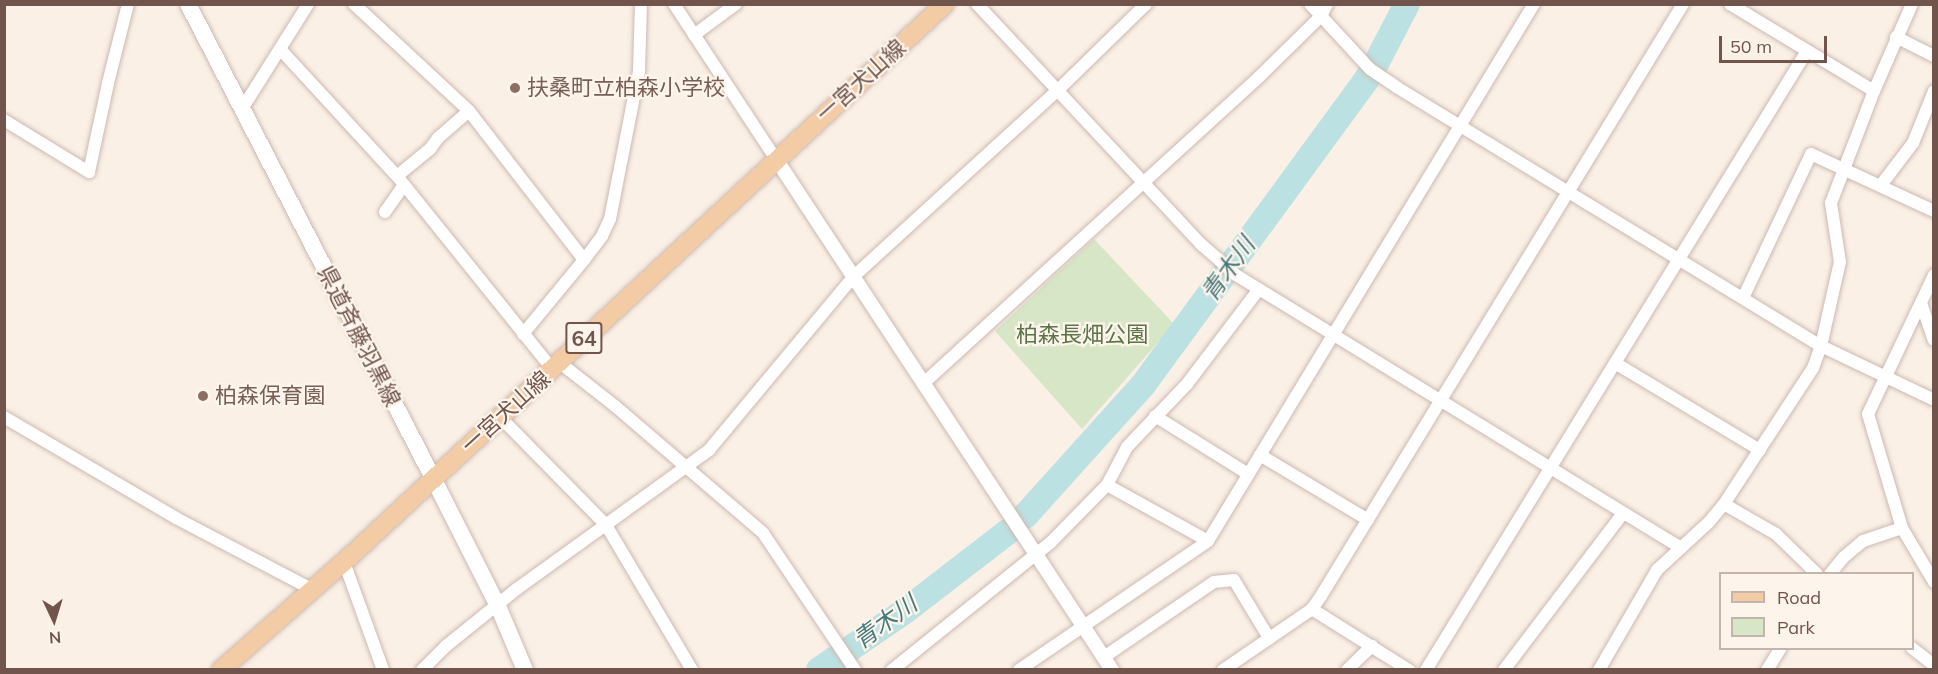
<!DOCTYPE html>
<meta charset="utf-8">
<style>
body{margin:0}
#map{position:relative;width:1938px;height:674px;overflow:hidden;background:#faf0e6;font-family:Mulish,"Noto Sans JP",sans-serif}
div>[style]{position:absolute}
[style*='--x']{left:calc(var(--x)*1px);top:calc(var(--y)*1px);width:calc(var(--w)*1px);rotate:calc(var(--a)*1deg)}
.green>*{inset:0;background:#d7e6c6}
.river>*{height:26px;margin:-13px;padding:0 13px;transform-origin:13px;border-radius:13px;background:#bce1e2}
.roads{filter:drop-shadow(0 0 2px #cdb9b0) drop-shadow(0 0 2px #cdb9b0)}
.minor>*{height:12px;margin:-6px;padding:0 6px;transform-origin:6px;border-radius:6px;background:#fff}
.tertiary>*{height:14px;margin:-7px;padding:0 7px;transform-origin:7px;border-radius:7px;background:#fff}
.secondary>*{height:16px;margin:-8px;padding:0 8px;transform-origin:8px;border-radius:8px;background:#fff}
.primary>*{height:18px;margin:-9px;padding:0 9px;transform-origin:9px;border-radius:9px;background:#f3cba4}
.dots>*{width:16px;height:16px;translate:-50% -50%;box-sizing:border-box;border:3px solid #fdf4ec;border-radius:50%}
span{translate:-50% -50%;white-space:nowrap;text-align:center;line-height:1.15;-webkit-text-stroke:4.5px #fdf4ec;paint-order:stroke}
.shield-label span{padding:2px 4px;background:#fdf4ec;border:2px solid;border-radius:4px;-webkit-text-stroke-width:0}
.shield-label{font-size:21px;color:#71554d;font-weight:700}
.street-label{font-size:22px;color:#71554d}
.education-label{font-size:22px;color:#785e54}
.left{translate:0 -50%;text-align:left}
.park-label{font-size:22px;color:#5a7646}
.water-label{font-size:24px;color:#46797b;font-style:italic}
.frame{position:absolute;inset:0;border:6px solid #71554d;pointer-events:none}
.legend{position:absolute;left:1719px;top:572px;width:195px;height:78px;box-sizing:border-box;background:#fdf4ec;border:2px solid #c5b4ac;margin:0;padding:8px 10px;list-style:none;font-size:18px;color:#71554d}
.legend li{display:flex;align-items:center;gap:12px;height:30px}
.legend b{width:30px;border:2px solid #c5b4ac}
.north{position:absolute;left:24px;top:590px;width:60px;height:60px;-webkit-text-stroke:4px #fdf4ec;paint-order:stroke;rotate:176deg;font-size:16px;font-weight:700;line-height:24px;text-align:center;color:#71554d}
.north::after{content:'';display:block;margin:auto;width:21px;height:27px;background:#71554d;clip-path:polygon(50% 0,100% 100%,50% 72%,0 100%)}
.scale{position:absolute;left:1719px;top:36px;width:108px;height:27px;box-sizing:border-box;border:3px solid #71554d;border-top:0;padding-left:8px;font-size:18px;line-height:21px;white-space:nowrap;color:#71554d;-webkit-text-stroke:4px #fdf4ec;paint-order:stroke}
</style>
<div id="map">
<div class="green">
<div style="clip-path:polygon(1094px 239px,1174px 324px,1082px 429px,995px 331px)"></div>
</div>
<div class="river">
<div style="--x:1025;--y:516;--w:176;--a:-48"></div>
<div style="--x:1143;--y:385;--w:384;--a:-53.8"></div>
<div style="--x:1370;--y:75;--w:80;--a:-62.5"></div>
<div style="--x:819;--y:670;--w:104;--a:-34.5"></div>
<div style="--x:905;--y:611;--w:131;--a:-37.6"></div>
</div>
<div class="roads">
<div class="minor">
<div style="--x:354;--y:4;--w:157;--a:42.9"></div>
<div style="--x:469;--y:111;--w:188;--a:52.3"></div>
<div style="--x:674;--y:4;--w:186;--a:56.7"></div>
<div style="--x:977;--y:4;--w:330;--a:47"></div>
<div style="--x:1202;--y:245;--w:45;--a:41.4"></div>
<div style="--x:1236;--y:275;--w:522;--a:31.53"></div>
<div style="--x:1310;--y:4;--w:88;--a:47.3"></div>
<div style="--x:1370;--y:69;--w:34;--a:34"></div>
<div style="--x:1398;--y:88;--w:495;--a:31.4"></div>
<div style="--x:1821;--y:346;--w:125;--a:25.5"></div>
<div style="--x:1730;--y:4;--w:168;--a:31.1"></div>
<div style="--x:694;--y:35;--w:52;--a:-36.4"></div>
<div style="--x:1896;--y:37;--w:42;--a:26.6"></div>
<div style="--x:281;--y:50;--w:171;--a:47.4"></div>
<div style="--x:397;--y:176;--w:249;--a:51.2"></div>
<div style="--x:242;--y:109;--w:124;--a:-57.8"></div>
<div style="--x:4;--y:120;--w:100;--a:31.5"></div>
<div style="--x:89;--y:172;--w:91;--a:-77.9"></div>
<div style="--x:108;--y:83;--w:81;--a:-75.8"></div>
<div style="--x:397;--y:176;--w:43;--a:-39.3"></div>
<div style="--x:430;--y:149;--w:14;--a:-54"></div>
<div style="--x:438;--y:138;--w:41;--a:-41.1"></div>
<div style="--x:1881;--y:185;--w:53;--a:-52.7"></div>
<div style="--x:1913;--y:143;--w:56;--a:-68"></div>
<div style="--x:385;--y:212;--w:33;--a:-55"></div>
<div style="--x:1934;--y:275;--w:154;--a:115.4"></div>
<div style="--x:1868;--y:414;--w:119;--a:73.4"></div>
<div style="--x:1902;--y:528;--w:63;--a:59.3"></div>
<div style="--x:1743;--y:298;--w:159;--a:-64.7"></div>
<div style="--x:1811;--y:154;--w:136;--a:24.9"></div>
<div style="--x:1921;--y:303;--w:39;--a:71"></div>
<div style="--x:523;--y:334;--w:96;--a:-50.5"></div>
<div style="--x:584;--y:260;--w:30;--a:-53"></div>
<div style="--x:602;--y:236;--w:19;--a:-65"></div>
<div style="--x:610;--y:219;--w:151;--a:-78.9"></div>
<div style="--x:639;--y:71;--w:67;--a:-88.3"></div>
<div style="--x:559;--y:362;--w:71;--a:38.2"></div>
<div style="--x:615;--y:406;--w:195;--a:40.6"></div>
<div style="--x:763;--y:533;--w:165;--a:56.1"></div>
<div style="--x:1615;--y:363;--w:169;--a:31"></div>
<div style="--x:925;--y:382;--w:451;--a:-42.4"></div>
<div style="--x:1258;--y:78;--w:88;--a:-44.5"></div>
<div style="--x:1321;--y:16;--w:13;--a:-63"></div>
<div style="--x:1155;--y:416;--w:110;--a:31.9"></div>
<div style="--x:4;--y:417;--w:199;--a:30.4"></div>
<div style="--x:176;--y:518;--w:153;--a:27.7"></div>
<div style="--x:500;--y:417;--w:151;--a:45.5"></div>
<div style="--x:606;--y:525;--w:169;--a:59.3"></div>
<div style="--x:1260;--y:455;--w:126;--a:31"></div>
<div style="--x:1107;--y:485;--w:115;--a:29"></div>
<div style="--x:1724;--y:504;--w:60;--a:30"></div>
<div style="--x:1776;--y:534;--w:57;--a:44.3"></div>
<div style="--x:344;--y:562;--w:115;--a:70.1"></div>
<div style="--x:1830;--y:574;--w:22;--a:-51"></div>
<div style="--x:1844;--y:557;--w:25;--a:-40"></div>
<div style="--x:1863;--y:541;--w:41;--a:-18.4"></div>
<div style="--x:1312;--y:609;--w:115;--a:32.2"></div>
<div style="--x:1912;--y:648;--w:28;--a:38"></div>
<div style="--x:1104;--y:657;--w:133;--a:-34.3"></div>
<div style="--x:1214;--y:582;--w:20;--a:-6"></div>
<div style="--x:1234;--y:580;--w:68;--a:58.9"></div>
<div style="--x:422;--y:670;--w:34;--a:-45"></div>
<div style="--x:446;--y:646;--w:92;--a:-38.9"></div>
<div style="--x:518;--y:588;--w:236;--a:-35.8"></div>
<div style="--x:709;--y:450;--w:225;--a:-50.2"></div>
<div style="--x:853;--y:277;--w:277;--a:-42.4"></div>
<div style="--x:1058;--y:90;--w:123;--a:-44.3"></div>
<div style="--x:892;--y:670;--w:203;--a:-38.8"></div>
<div style="--x:1050;--y:543;--w:81;--a:-45.5"></div>
<div style="--x:1107;--y:485;--w:43;--a:-62.2"></div>
<div style="--x:1127;--y:447;--w:87;--a:-46.4"></div>
<div style="--x:1187;--y:384;--w:119;--a:-52.8"></div>
<div style="--x:1019;--y:670;--w:229;--a:-34.3"></div>
<div style="--x:1208;--y:541;--w:628;--a:-58.74"></div>
<div style="--x:1223;--y:670;--w:108;--a:-34.4"></div>
<div style="--x:1312;--y:609;--w:16;--a:-55"></div>
<div style="--x:1321;--y:596;--w:694;--a:-58.55"></div>
<div style="--x:1347;--y:670;--w:35;--a:-44"></div>
<div style="--x:1426;--y:670;--w:727;--a:-58.39"></div>
<div style="--x:1504;--y:670;--w:197;--a:-52.8"></div>
<div style="--x:1599;--y:670;--w:116;--a:-59.9"></div>
<div style="--x:1657;--y:570;--w:71;--a:-42.7"></div>
<div style="--x:1709;--y:522;--w:23;--a:-50"></div>
<div style="--x:1724;--y:504;--w:163;--a:-56.8"></div>
<div style="--x:1813;--y:368;--w:23;--a:-70"></div>
<div style="--x:1821;--y:346;--w:86;--a:-77.3"></div>
<div style="--x:1840;--y:262;--w:60;--a:-98.7"></div>
<div style="--x:1831;--y:203;--w:120;--a:-69"></div>
<div style="--x:1874;--y:91;--w:95;--a:-66.4"></div>
<div style="--x:1767;--y:670;--w:26;--a:-58"></div>
</div>
<div class="tertiary">
<div style="--x:776;--y:159;--w:612;--a:56.67"></div>
</div>
<div class="secondary">
<div style="--x:188;--y:4;--w:534;--a:62.67"></div>
<div style="--x:433;--y:478;--w:144;--a:63.1"></div>
<div style="--x:498;--y:606;--w:69;--a:67.1"></div>
</div>
<div class="primary">
<div style="--x:221;--y:670;--w:164;--a:-41.3"></div>
<div style="--x:344;--y:562;--w:820;--a:-42.88"></div>
</div>
</div>
<div class="dots">
<div style="left:515px;top:88px;background:#8d6e63"></div>
<div style="left:203px;top:396px;background:#8d6e63"></div>
</div>
<div class="shield-label">
<span style="left:584px;top:338px">64</span>
</div>
<div class="street-label">
<span style="left:861px;top:81px;rotate:-42deg">一宮犬山線</span>
<span style="left:359px;top:336px;rotate:63deg">県道斉藤羽黒線</span>
<span style="left:506px;top:412px;rotate:-42deg">一宮犬山線</span>
</div>
<div class="education-label">
<span class="left" style="left:527px;top:88px">扶桑町立柏森小学校</span>
<span class="left" style="left:215px;top:396px">柏森保育園</span>
</div>
<div class="park-label">
<span style="left:1082px;top:335px">柏森長畑公園</span>
</div>
<div class="water-label">
<span style="left:1228px;top:269px;rotate:-54deg">青木川</span>
<span style="left:885px;top:622px;rotate:-36deg">青木川</span>
</div>
<div class="frame"></div>
<ul class="legend">
<li><b style="height:8px;background:#f3cba4"></b>Road</li>
<li><b style="height:16px;background:#d7e6c6"></b>Park</li>
</ul>
<div class="north">N</div>
<div class="scale">50 m</div>
</div>
